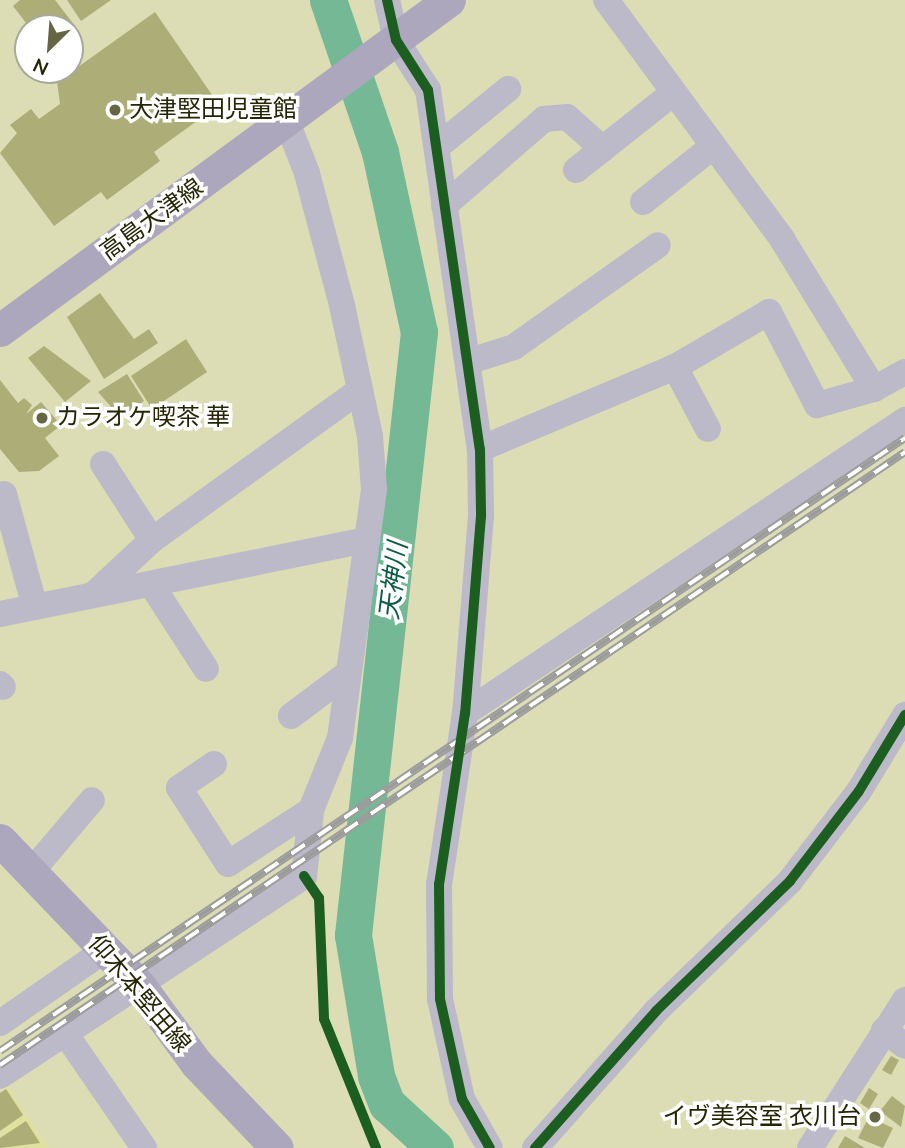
<!DOCTYPE html>
<meta charset="utf-8">
<style>
body{margin:0}
#map{position:relative;width:905px;height:1148px;overflow:hidden;background:#dcddb4;font-family:"Nunito Sans","Noto Sans JP",sans-serif}
div>[style]{position:absolute}
[style*='--x']{left:calc(var(--x)*1px);top:calc(var(--y)*1px);width:calc(var(--w)*1px);rotate:calc(var(--a)*1deg)}
.built>*{inset:0;background:#e0e1a1}
.river>*{height:37px;margin:-18.5px;padding:0 18.5px;transform-origin:18.5px;border-radius:18.5px;background:#75b896}
.building>*{inset:0;background:#adad77}
.minor>*{height:26px;margin:-13px;padding:0 13px;transform-origin:13px;border-radius:13px;background:#bcb9c9}
.major>*{height:33px;margin:-16.5px;padding:0 16.5px;transform-origin:16.5px;border-radius:16.5px;background:#aca7bd}
.rail>*{height:8px;margin-top:-4px;transform-origin:0;background:repeating-linear-gradient(90deg,#fff 0 16px,#9d9c9d 0 32px);box-sizing:border-box;border-block:2px solid #9d9c9d}
.cycleway>*{height:10px;margin:-5px;padding:0 5px;transform-origin:5px;border-radius:5px;background:#1b5e20}
.dots>*{width:19px;height:19px;translate:-50% -50%;box-sizing:border-box;border:4px solid #fff;border-radius:50%}
span{translate:-50% -50%;white-space:nowrap;text-align:center;line-height:1.15;-webkit-text-stroke:7px #fff;paint-order:stroke}
.poi-label{font-size:24px;color:#262607}
.left{translate:0 -50%;text-align:left}
.right{translate:-100% -50%;text-align:right}
.street-label{font-size:24px;color:#262607}
.water-label{font-size:26px;color:#0f5d47;font-style:italic}
.north{position:absolute;left:14px;top:14px;width:70px;height:70px;box-sizing:border-box;background:#fff;border:2px solid #a8a89c;border-radius:50%;rotate:205deg;font-size:19px;font-weight:700;line-height:28px;text-align:center;color:#262607}
.north::after{content:'';display:block;margin:auto;width:24px;height:32px;background:#664;clip-path:polygon(50% 0,100% 100%,50% 72%,0 100%)}
</style>
<div id="map">
<div class="built">
<div style="clip-path:polygon(5px 1083px,48px 1148px,0 1148px)"></div>
</div>
<div class="river">
<div style="--x:328;--y:0;--w:161;--a:71.1"></div>
<div style="--x:380;--y:152;--w:184;--a:77.8"></div>
<div style="--x:419;--y:332;--w:607;--a:96.25"></div>
<div style="--x:353;--y:935;--w:143;--a:80.7"></div>
<div style="--x:376;--y:1076;--w:30;--a:69"></div>
<div style="--x:387;--y:1104;--w:65;--a:42.5"></div>
</div>
<div class="building">
<div style="clip-path:polygon(20px 0,55px 0,75px 26px,30px 28px,13px 6px)"></div>
<div style="clip-path:polygon(67px 0,111px 0,81px 21px)"></div>
<div style="clip-path:polygon(155px 12px,219px 105px,154px 152px,160px 161px,107px 200px,101px 192px,54px 226px,0 153px,17px 133px,10px 125px,31px 109px,39px 119px,60px 104px,57px 82px)"></div>
<div style="clip-path:polygon(100px 293px,134px 339px,149px 329px,158px 343px,104px 379px,67px 317px)"></div>
<div style="clip-path:polygon(186px 339px,207px 372px,152px 409px,131px 376px)"></div>
<div style="clip-path:polygon(44px 346px,91px 381px,65px 402px,28px 358px)"></div>
<div style="clip-path:polygon(127px 374px,144px 401px,120px 417px,98px 392px)"></div>
<div style="clip-path:polygon(0 380px,18px 403px,24px 398px,32px 405px,26px 414px,41px 402px,61px 425px,45px 438px,59px 456px,39px 471px,19px 472px,0 449px)"></div>
<div style="clip-path:polygon(891px 1056px,899px 1060px,891px 1075px,882px 1070px)"></div>
<div style="clip-path:polygon(869px 1088px,878px 1094px,869px 1109px,860px 1103px)"></div>
<div style="clip-path:polygon(6px 1089px,23px 1115px,0 1131px,0 1093px)"></div>
<div style="clip-path:polygon(892px 1096px,905px 1106px,901px 1127px,880px 1111px)"></div>
<div style="clip-path:polygon(869px 1117px,893px 1128px,883px 1148px,858px 1138px)"></div>
<div style="clip-path:polygon(26px 1121px,40px 1143px,0 1148px,0 1138px)"></div>
<div style="clip-path:polygon(845px 1136px,865px 1148px,838px 1148px)"></div>
</div>
<div class="minor">
<div style="--x:387;--y:0;--w:41;--a:77.3"></div>
<div style="--x:396;--y:40;--w:59;--a:57.4"></div>
<div style="--x:428;--y:90;--w:363;--a:81.8"></div>
<div style="--x:480;--y:449;--w:67;--a:89.1"></div>
<div style="--x:481;--y:516;--w:198;--a:94.6"></div>
<div style="--x:465;--y:713;--w:173;--a:98.6"></div>
<div style="--x:439;--y:884;--w:115;--a:89.5"></div>
<div style="--x:440;--y:999;--w:102;--a:77.6"></div>
<div style="--x:462;--y:1099;--w:56;--a:60.3"></div>
<div style="--x:606;--y:0;--w:297;--a:53.6"></div>
<div style="--x:782;--y:239;--w:176;--a:58.5"></div>
<div style="--x:437;--y:147;--w:92;--a:-39.2"></div>
<div style="--x:576;--y:170;--w:122;--a:-38.4"></div>
<div style="--x:643;--y:202;--w:88;--a:-38.6"></div>
<div style="--x:444;--y:206;--w:133;--a:-41"></div>
<div style="--x:544;--y:119;--w:23;--a:-5"></div>
<div style="--x:567;--y:117;--w:48;--a:41.6"></div>
<div style="--x:470;--y:361;--w:46;--a:-17.7"></div>
<div style="--x:514;--y:347;--w:176;--a:-35.3"></div>
<div style="--x:675;--y:367;--w:70;--a:62"></div>
<div style="--x:480;--y:449;--w:212;--a:-22.8"></div>
<div style="--x:675;--y:367;--w:109;--a:-30.3"></div>
<div style="--x:769;--y:312;--w:105;--a:62.7"></div>
<div style="--x:817;--y:405;--w:59;--a:-15.7"></div>
<div style="--x:874;--y:389;--w:35;--a:-29"></div>
<div style="--x:103;--y:464;--w:90;--a:57.2"></div>
<div style="--x:4;--y:494;--w:117;--a:74.7"></div>
<div style="--x:151;--y:584;--w:101;--a:57.1"></div>
<div style="--x:93;--y:595;--w:81;--a:-43"></div>
<div style="--x:152;--y:540;--w:256;--a:-35.8"></div>
<div style="--x:0;--y:614;--w:370;--a:-11.4"></div>
<div style="--x:0;--y:684;--w:4;--a:45"></div>
<div style="--x:465;--y:713;--w:529;--a:-33.66"></div>
<div style="--x:291;--y:716;--w:70;--a:-36.9"></div>
<div style="--x:214;--y:764;--w:42;--a:145.6"></div>
<div style="--x:179;--y:788;--w:90;--a:57.2"></div>
<div style="--x:228;--y:864;--w:99;--a:-33"></div>
<div style="--x:311;--y:810;--w:78;--a:-68.1"></div>
<div style="--x:340;--y:738;--w:251;--a:-82.2"></div>
<div style="--x:374;--y:489;--w:53;--a:-94.3"></div>
<div style="--x:370;--y:436;--w:134;--a:-102.1"></div>
<div style="--x:342;--y:305;--w:137;--a:-104.9"></div>
<div style="--x:307;--y:173;--w:55;--a:-111.4"></div>
<div style="--x:31;--y:872;--w:94;--a:-49.7"></div>
<div style="--x:0;--y:1023;--w:128;--a:-34.8"></div>
<div style="--x:884;--y:1030;--w:26;--a:37"></div>
<div style="--x:65;--y:1033;--w:140;--a:55.5"></div>
<div style="--x:0;--y:1076;--w:364;--a:-33.3"></div>
<div style="--x:304;--y:876;--w:66;--a:-83.9"></div>
<div style="--x:535;--y:1148;--w:183;--a:-48.5"></div>
<div style="--x:656;--y:1011;--w:187;--a:-44.1"></div>
<div style="--x:790;--y:881;--w:113;--a:-52.5"></div>
<div style="--x:859;--y:791;--w:89;--a:-58.8"></div>
<div style="--x:810;--y:1148;--w:176;--a:-57.3"></div>
</div>
<div class="major">
<div style="--x:0;--y:330;--w:557;--a:-36.31"></div>
<div style="--x:0;--y:840;--w:201;--a:46.2"></div>
<div style="--x:139;--y:985;--w:97;--a:53.8"></div>
<div style="--x:196;--y:1063;--w:117;--a:46.4"></div>
</div>
<div class="rail">
<div style="--x:0;--y:1051;--w:1093;--a:-34.11"></div>
<div style="--x:0;--y:1065;--w:1093;--a:-34.11"></div>
</div>
<div class="cycleway">
<div style="--x:387;--y:0;--w:41;--a:77.3"></div>
<div style="--x:396;--y:40;--w:59;--a:57.4"></div>
<div style="--x:428;--y:90;--w:363;--a:81.8"></div>
<div style="--x:480;--y:449;--w:67;--a:89.1"></div>
<div style="--x:481;--y:516;--w:198;--a:94.6"></div>
<div style="--x:465;--y:713;--w:173;--a:98.6"></div>
<div style="--x:439;--y:884;--w:115;--a:89.5"></div>
<div style="--x:440;--y:999;--w:102;--a:77.6"></div>
<div style="--x:462;--y:1099;--w:56;--a:60.3"></div>
<div style="--x:304;--y:876;--w:27;--a:56"></div>
<div style="--x:319;--y:898;--w:121;--a:87.6"></div>
<div style="--x:324;--y:1019;--w:139;--a:68"></div>
<div style="--x:535;--y:1148;--w:183;--a:-48.5"></div>
<div style="--x:656;--y:1011;--w:187;--a:-44.1"></div>
<div style="--x:790;--y:881;--w:113;--a:-52.5"></div>
<div style="--x:859;--y:791;--w:89;--a:-58.8"></div>
</div>
<div class="dots">
<div style="left:115px;top:110px;background:#664"></div>
<div style="left:42px;top:418px;background:#664"></div>
<div style="left:875px;top:1117px;background:#664"></div>
</div>
<div class="poi-label">
<span class="left" style="left:129px;top:110px">大津堅田児童館</span>
<span class="left" style="left:56px;top:418px">カラオケ喫茶 華</span>
<span class="right" style="left:861px;top:1117px">イヴ美容室 衣川台</span>
</div>
<div class="street-label">
<span style="left:152px;top:220px;rotate:-36deg">高島大津線</span>
<span style="left:139px;top:994px;rotate:50deg">仰木本堅田線</span>
</div>
<div class="water-label">
<span style="left:394px;top:581px;rotate:-83deg">天神川</span>
</div>
<div class="north">N</div>
</div>
